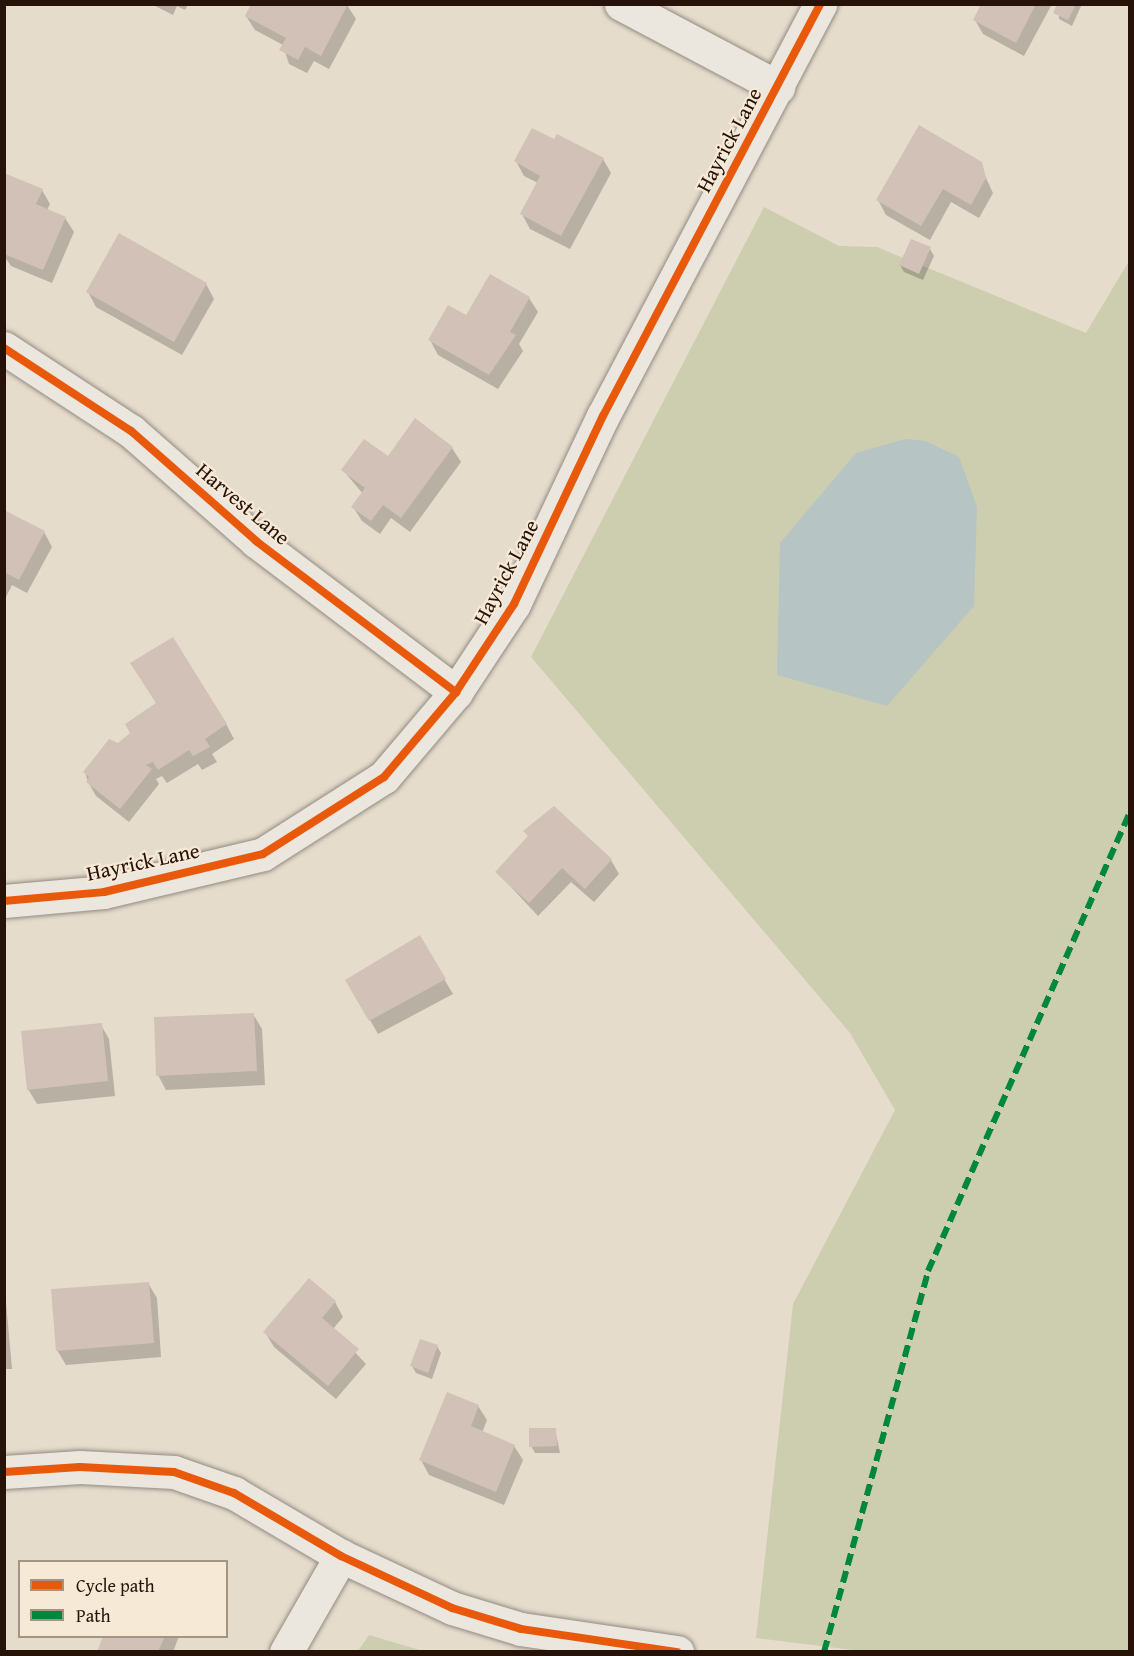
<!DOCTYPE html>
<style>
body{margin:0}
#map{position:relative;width:1134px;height:1656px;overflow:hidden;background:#e6dccc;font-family:"Gentium Book Plus",serif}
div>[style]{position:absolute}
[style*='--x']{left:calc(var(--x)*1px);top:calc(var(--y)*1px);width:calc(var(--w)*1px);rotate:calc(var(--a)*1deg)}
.green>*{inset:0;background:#ccceaf}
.water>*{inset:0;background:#b6c4c3}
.shadow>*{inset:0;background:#0003}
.building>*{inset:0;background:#d2c1b6}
.roads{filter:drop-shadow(0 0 2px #938b81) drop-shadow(0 0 2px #938b81)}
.minor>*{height:33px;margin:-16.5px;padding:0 16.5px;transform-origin:16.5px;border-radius:16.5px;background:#ebe6de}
.quiet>*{height:6px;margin-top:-3px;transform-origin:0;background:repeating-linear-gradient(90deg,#00873e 0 12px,transparent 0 18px)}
.cycleway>*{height:8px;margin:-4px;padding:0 4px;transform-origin:4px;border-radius:4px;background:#e8590c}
span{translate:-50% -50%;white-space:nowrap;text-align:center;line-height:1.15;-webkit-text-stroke:4.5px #f6ead7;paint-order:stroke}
.street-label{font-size:21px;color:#27120a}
.frame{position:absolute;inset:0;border:6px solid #27120a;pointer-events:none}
.legend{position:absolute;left:18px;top:1560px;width:210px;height:78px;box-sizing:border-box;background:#f6ead7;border:2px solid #a39485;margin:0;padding:8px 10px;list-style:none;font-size:18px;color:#27120a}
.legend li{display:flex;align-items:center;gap:12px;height:30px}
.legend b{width:30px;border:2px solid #a39485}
</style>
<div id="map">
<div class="green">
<div style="clip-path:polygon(764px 207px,839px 246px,877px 247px,1086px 333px,1129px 261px,1129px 1651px,869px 1652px,756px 1638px,793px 1304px,895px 1110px,850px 1033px,531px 657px)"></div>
<div style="clip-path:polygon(369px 1635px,423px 1651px,358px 1651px)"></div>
</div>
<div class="water">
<div style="clip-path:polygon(905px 439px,926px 441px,959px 457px,977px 507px,974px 606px,887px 706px,777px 675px,780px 543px,856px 453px)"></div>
</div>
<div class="shadow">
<div style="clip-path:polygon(151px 4px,188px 4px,185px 10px,177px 6px,173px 15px)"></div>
<div style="clip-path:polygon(983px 4px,1052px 4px,1024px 56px,983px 34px,975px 20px)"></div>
<div style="clip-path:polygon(1059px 4px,1082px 4px,1072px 26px,1059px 19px)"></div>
<div style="clip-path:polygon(347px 5px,356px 19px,329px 69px,314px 61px,307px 73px,289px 64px,283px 45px,255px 30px,246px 16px)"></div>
<div style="clip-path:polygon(555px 141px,603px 159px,611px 173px,570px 249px,530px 229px,522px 214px,538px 183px,524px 176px,516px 161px)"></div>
<div style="clip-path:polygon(980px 165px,993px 193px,979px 218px,951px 202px,930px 240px,886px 215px,878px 200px)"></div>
<div style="clip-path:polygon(4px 174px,42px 190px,50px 204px,47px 210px,65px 218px,74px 232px,52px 283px,11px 266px,4px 256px)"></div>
<div style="clip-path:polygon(930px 249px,934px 256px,923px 280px,904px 272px,900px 265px)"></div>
<div style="clip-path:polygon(206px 284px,214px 299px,182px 355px,96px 307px,88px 292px)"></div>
<div style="clip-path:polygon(529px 298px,538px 312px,519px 344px,523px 351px,498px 389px,438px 355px,430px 340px,466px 317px)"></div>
<div style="clip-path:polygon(452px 448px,461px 462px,410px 532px,391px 518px,380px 534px,362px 521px,353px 507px,363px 494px,343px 470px)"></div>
<div style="clip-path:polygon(4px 512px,44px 532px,52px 547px,27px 593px,12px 585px,5px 599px)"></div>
<div style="clip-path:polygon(226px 724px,234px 739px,212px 754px,217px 762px,202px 770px,198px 764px,167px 783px,162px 776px,156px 779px,159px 784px,129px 822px,96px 796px,88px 782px,85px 772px,118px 745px)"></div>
<div style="clip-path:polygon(611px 860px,619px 874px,594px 902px,571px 882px,538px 916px,497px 872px)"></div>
<div style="clip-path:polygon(419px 937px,453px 994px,378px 1034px,347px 980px)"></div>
<div style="clip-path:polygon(253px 1014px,262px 1029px,265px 1085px,166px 1090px,158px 1075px)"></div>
<div style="clip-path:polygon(101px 1025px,109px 1039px,115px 1096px,37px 1104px,28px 1089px)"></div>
<div style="clip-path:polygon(4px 1280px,12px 1369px,4px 1369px)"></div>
<div style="clip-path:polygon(148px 1283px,157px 1298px,161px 1357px,66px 1365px,57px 1350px)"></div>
<div style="clip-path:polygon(335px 1302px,343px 1317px,333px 1329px,366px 1364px,336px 1399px,274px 1347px,265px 1332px)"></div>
<div style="clip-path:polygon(437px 1346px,441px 1353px,432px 1379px,416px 1373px,412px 1366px)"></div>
<div style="clip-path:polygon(478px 1406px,487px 1420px,482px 1433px,514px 1446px,523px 1460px,504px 1505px,429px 1475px,421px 1460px)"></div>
<div style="clip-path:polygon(555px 1429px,560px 1453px,535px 1453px,531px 1446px)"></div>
<div style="clip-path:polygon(105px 1636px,179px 1636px,173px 1652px,98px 1652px)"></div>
</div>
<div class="building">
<div style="clip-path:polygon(251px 4px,348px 4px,321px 56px,305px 47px,298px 60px,279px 50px,286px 38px,245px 16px)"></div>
<div style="clip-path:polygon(981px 4px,1036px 4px,1016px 43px,973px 20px)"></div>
<div style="clip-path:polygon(1057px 4px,1076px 4px,1068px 20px,1053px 13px)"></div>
<div style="clip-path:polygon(919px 125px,982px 162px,986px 178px,971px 205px,943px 189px,921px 226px,876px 200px)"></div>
<div style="clip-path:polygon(532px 128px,554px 139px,557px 134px,604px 158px,561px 236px,520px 214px,540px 176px,514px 161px)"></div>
<div style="clip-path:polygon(4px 173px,43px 189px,36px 204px,66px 217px,43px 270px,4px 254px)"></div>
<div style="clip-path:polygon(119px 233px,207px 283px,174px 342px,86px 292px)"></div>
<div style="clip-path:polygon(911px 239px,931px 247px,919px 274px,899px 265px)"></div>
<div style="clip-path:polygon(490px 274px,530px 297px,510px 332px,516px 335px,489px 375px,428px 340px,448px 305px,466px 315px)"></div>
<div style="clip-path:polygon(415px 418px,453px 447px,401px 518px,383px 505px,371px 521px,351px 507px,365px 488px,341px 470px,364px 439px,388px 456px)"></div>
<div style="clip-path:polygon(4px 510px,45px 531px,19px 580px,4px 572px)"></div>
<div style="clip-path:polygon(173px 637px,227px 724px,205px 739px,210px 747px,193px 756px,189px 750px,158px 770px,153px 762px,146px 765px,152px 769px,120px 809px,86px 782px,89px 777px,83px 772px,109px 739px,118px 743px,130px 733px,125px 724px,156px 703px,130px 663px)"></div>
<div style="clip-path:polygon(554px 806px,612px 859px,585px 889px,562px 868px,529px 903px,495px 872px,528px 836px,523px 831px)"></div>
<div style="clip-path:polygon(420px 935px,446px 979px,369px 1021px,345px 980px)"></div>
<div style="clip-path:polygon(254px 1013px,257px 1071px,156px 1076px,154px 1017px)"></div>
<div style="clip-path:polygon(102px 1023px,108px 1081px,27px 1090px,21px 1031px)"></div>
<div style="clip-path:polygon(309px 1278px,336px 1301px,322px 1318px,359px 1349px,328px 1386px,263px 1332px)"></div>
<div style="clip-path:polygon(149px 1282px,154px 1343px,56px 1351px,51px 1289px)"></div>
<div style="clip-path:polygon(420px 1339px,438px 1345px,428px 1373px,410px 1366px)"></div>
<div style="clip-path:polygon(447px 1392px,479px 1405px,471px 1426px,515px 1445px,496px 1492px,419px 1460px)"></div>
<div style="clip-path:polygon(529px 1428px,556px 1428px,557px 1446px,529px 1447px)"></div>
<div style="clip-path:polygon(103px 1636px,165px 1636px,158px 1652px,97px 1652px)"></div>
</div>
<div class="roads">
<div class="minor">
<div style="--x:621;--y:4;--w:178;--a:27.9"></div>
<div style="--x:4;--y:348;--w:152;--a:33.2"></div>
<div style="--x:131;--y:431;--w:167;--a:41.3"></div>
<div style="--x:256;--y:541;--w:251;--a:37.1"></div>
<div style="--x:4;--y:901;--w:100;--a:-5.1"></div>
<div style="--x:104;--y:892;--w:163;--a:-13.4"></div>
<div style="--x:263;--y:854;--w:143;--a:-32.5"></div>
<div style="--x:384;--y:777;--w:111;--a:-49.7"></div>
<div style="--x:456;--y:692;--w:105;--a:-56.6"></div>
<div style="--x:514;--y:604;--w:208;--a:-64.7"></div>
<div style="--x:603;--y:416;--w:466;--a:-62.2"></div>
<div style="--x:4;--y:1472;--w:76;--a:-3.8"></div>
<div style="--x:80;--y:1467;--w:94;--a:3"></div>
<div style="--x:174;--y:1472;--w:64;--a:19.3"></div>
<div style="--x:234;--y:1493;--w:124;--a:30.5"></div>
<div style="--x:341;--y:1556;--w:123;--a:25.1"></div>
<div style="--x:452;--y:1608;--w:72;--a:16.9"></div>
<div style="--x:521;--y:1629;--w:158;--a:8.4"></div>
<div style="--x:286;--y:1652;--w:111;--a:-60.2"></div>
</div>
</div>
<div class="quiet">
<div style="--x:824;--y:1652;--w:395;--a:-74.7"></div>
<div style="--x:928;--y:1271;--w:501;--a:-66.25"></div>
</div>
<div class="cycleway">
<div style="--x:4;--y:348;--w:152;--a:33.2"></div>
<div style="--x:131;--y:431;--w:167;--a:41.3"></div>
<div style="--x:256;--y:541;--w:251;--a:37.1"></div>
<div style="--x:4;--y:901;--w:100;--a:-5.1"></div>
<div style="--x:104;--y:892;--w:163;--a:-13.4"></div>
<div style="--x:263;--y:854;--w:143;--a:-32.5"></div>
<div style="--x:384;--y:777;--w:111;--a:-49.7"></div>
<div style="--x:456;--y:692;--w:105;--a:-56.6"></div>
<div style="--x:514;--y:604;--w:208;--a:-64.7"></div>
<div style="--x:603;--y:416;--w:466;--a:-62.2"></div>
<div style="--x:4;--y:1472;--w:76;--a:-3.8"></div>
<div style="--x:80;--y:1467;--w:94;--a:3"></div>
<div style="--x:174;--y:1472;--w:64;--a:19.3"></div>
<div style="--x:234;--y:1493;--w:124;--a:30.5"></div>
<div style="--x:341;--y:1556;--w:123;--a:25.1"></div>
<div style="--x:452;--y:1608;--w:72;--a:16.9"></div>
<div style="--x:521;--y:1629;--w:158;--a:8.4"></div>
</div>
<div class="street-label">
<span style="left:729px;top:140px;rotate:-62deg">Hayrick Lane</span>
<span style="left:243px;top:504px;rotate:40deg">Harvest Lane</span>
<span style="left:506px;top:572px;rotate:-62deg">Hayrick Lane</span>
<span style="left:143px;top:862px;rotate:-12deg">Hayrick Lane</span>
</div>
<div class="frame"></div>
<ul class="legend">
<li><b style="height:8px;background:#e8590c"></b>Cycle path</li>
<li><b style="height:8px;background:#00873e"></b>Path</li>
</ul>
</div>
